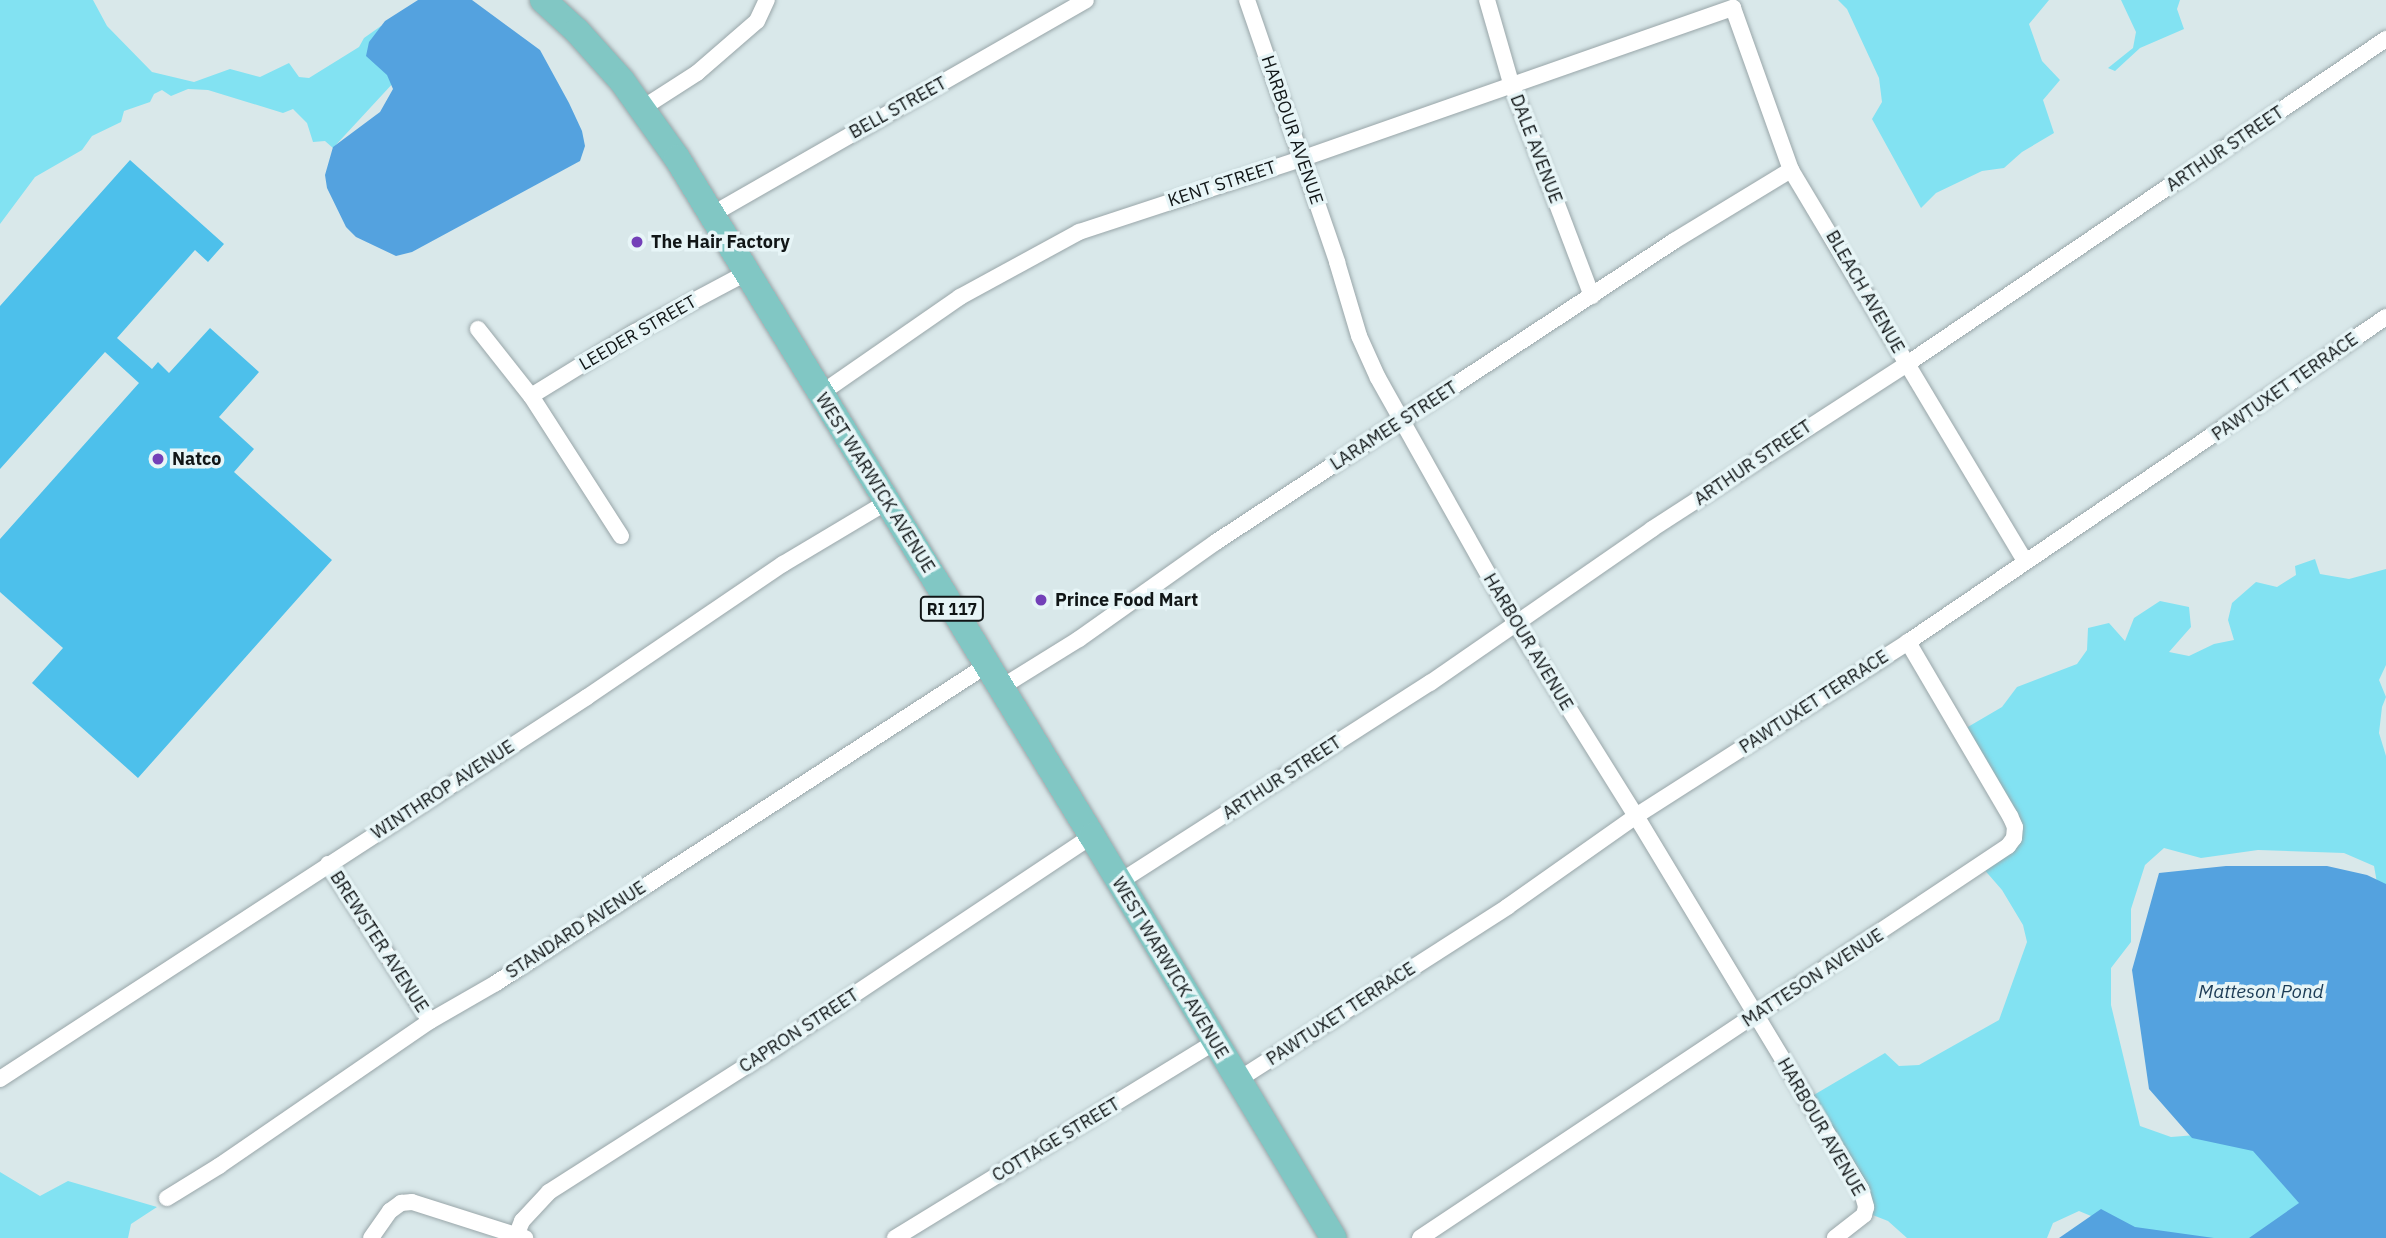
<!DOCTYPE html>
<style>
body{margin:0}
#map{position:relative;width:2386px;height:1238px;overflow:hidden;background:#d9e8ea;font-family:"IBM Plex Sans",sans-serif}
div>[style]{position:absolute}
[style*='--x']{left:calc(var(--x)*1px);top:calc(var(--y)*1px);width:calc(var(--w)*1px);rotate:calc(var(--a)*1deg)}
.green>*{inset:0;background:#82e2f2}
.water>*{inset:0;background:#54a2df}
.building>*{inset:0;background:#4dc0eb}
.roads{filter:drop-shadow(0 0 2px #99a6a9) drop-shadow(0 0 2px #99a6a9)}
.street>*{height:16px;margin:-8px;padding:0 8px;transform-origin:8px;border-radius:8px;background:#fff}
.primary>*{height:26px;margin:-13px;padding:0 13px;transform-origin:13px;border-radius:13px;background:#81c7c4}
.dots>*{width:19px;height:19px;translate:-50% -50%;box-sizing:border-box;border:4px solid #e7f5f7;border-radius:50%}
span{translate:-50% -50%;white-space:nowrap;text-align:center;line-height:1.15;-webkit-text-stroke:7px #e7f5f7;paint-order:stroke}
.shield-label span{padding:2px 5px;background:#e7f5f7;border:2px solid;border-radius:5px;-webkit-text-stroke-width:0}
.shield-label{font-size:16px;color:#111617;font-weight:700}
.street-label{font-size:18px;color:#111617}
.poi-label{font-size:18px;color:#111617;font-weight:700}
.left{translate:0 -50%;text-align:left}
.water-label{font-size:19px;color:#1c3c56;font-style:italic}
</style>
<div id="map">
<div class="green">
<div style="clip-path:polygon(0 0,93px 0,107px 26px,152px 72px,194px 82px,230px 69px,260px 77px,289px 63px,299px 77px,309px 78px,359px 47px,364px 38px,381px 26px,395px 81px,333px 148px,325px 141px,313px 142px,307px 123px,293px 109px,283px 113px,208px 90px,188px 89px,171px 96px,162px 90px,154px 94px,150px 102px,124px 111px,121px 122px,92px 136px,82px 150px,35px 177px,0 224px)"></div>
<div style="clip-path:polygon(1838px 0,2049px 0,2029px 24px,2042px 61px,2060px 80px,2043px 100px,2054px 133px,2022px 152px,2004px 168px,1982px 171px,1936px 193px,1921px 208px,1872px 119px,1882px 102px,1879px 78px,1847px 9px)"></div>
<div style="clip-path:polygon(2121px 0,2180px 0,2177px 9px,2184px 29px,2140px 48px,2115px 71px,2108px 68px,2133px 48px,2136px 32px)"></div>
<div style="clip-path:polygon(2315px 559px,2320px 574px,2349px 579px,2386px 569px,2386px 665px,2379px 680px,2386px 697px,2382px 707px,2379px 733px,2386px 756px,2386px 898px,2379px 894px,2374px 866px,2344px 853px,2258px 850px,2201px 858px,2164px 848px,2145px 865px,2131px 909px,2131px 942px,2111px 968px,2111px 1005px,2140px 1126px,2171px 1137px,2221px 1133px,2253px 1148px,2270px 1170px,2293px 1183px,2343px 1184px,2301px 1238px,2178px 1238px,2120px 1228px,2079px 1211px,2053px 1223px,2047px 1238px,1907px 1238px,1888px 1221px,1865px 1212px,1807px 1099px,1885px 1053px,1899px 1066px,1919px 1065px,1999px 1020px,2027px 942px,2023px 925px,2002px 890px,1982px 867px,2012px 832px,1961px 731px,2002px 707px,2017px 687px,2077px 664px,2087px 650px,2088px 628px,2109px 623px,2125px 641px,2134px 618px,2160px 601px,2189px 607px,2191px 627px,2169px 652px,2189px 656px,2214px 644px,2234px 640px,2228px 620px,2232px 603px,2256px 582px,2277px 587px,2296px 575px,2295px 566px)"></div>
<div style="clip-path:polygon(0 1172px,40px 1196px,68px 1181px,157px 1207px,131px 1224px,128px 1238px,0 1238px)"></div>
</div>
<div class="water">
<div style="clip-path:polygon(418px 0,472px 0,540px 50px,569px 103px,582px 131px,585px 146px,580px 161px,412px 252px,396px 256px,356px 237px,346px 227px,327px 188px,325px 175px,333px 147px,380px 112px,393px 89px,387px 75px,366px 56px,369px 42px,385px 21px)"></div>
<div style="clip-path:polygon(2226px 866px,2327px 866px,2367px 875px,2386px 884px,2386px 1238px,2249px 1238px,2299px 1203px,2253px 1151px,2192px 1138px,2149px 1089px,2132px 970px,2159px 873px)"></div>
<div style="clip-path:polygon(2101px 1209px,2135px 1227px,2214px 1238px,2059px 1238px)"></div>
</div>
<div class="building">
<div style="clip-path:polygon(130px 160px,224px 244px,208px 262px,195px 250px,117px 338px,152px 369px,158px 362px,169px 373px,210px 328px,259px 372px,219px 417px,254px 449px,234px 472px,332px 560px,138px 778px,32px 683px,63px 648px,0 592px,0 539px,139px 383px,105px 352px,0 469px,0 306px)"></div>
</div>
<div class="roads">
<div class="street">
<div style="--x:1247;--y:0;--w:277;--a:71"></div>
<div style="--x:1337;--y:262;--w:77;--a:73.4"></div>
<div style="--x:1359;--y:336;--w:46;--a:65.7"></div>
<div style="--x:1378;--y:378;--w:282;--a:60.7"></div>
<div style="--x:1516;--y:624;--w:226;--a:58"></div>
<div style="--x:1636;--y:816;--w:436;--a:58.9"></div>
<div style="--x:1861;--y:1189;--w:19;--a:74"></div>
<div style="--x:1866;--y:1207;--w:8;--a:104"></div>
<div style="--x:1864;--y:1215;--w:37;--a:142"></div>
<div style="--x:1487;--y:0;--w:86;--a:73.9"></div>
<div style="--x:1511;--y:83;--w:228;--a:69.2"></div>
<div style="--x:641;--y:109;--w:67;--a:-32.7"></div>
<div style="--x:697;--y:73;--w:79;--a:-40.9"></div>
<div style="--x:757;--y:21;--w:23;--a:-65"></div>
<div style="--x:711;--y:215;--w:432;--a:-29.8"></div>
<div style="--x:478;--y:329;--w:85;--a:51.7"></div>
<div style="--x:820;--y:394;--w:170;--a:-34.7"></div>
<div style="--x:960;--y:297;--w:136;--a:-28.6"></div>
<div style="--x:1079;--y:232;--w:234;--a:-18.2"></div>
<div style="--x:1301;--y:159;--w:458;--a:-19.3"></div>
<div style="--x:1733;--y:8;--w:172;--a:70.3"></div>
<div style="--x:1791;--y:170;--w:456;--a:59.1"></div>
<div style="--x:621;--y:536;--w:166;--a:-122.7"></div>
<div style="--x:531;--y:396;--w:122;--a:-31.6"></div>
<div style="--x:635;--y:332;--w:126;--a:-28"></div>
<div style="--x:1000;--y:688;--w:93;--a:-31.8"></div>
<div style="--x:1079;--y:639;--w:168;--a:-35.3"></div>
<div style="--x:1216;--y:542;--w:548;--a:-33.31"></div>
<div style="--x:1674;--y:241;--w:137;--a:-31.3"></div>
<div style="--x:328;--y:864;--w:187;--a:57"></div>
<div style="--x:1118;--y:883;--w:371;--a:-32.7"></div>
<div style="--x:1430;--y:683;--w:270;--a:-34.7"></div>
<div style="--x:1652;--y:529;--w:304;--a:-32.9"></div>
<div style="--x:1907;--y:364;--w:579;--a:-34.16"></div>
<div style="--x:0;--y:1079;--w:700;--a:-33.05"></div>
<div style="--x:587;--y:697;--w:237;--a:-34.2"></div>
<div style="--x:783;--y:564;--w:121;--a:-30.8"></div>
<div style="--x:1238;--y:1080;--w:320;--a:-32.7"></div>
<div style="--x:1507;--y:907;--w:158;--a:-35.2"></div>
<div style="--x:1636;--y:816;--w:323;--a:-32.6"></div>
<div style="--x:1908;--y:642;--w:578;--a:-34.21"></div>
<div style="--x:167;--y:1198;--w:61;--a:-31.6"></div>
<div style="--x:219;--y:1166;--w:256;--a:-34.5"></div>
<div style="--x:430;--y:1021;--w:76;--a:-29.9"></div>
<div style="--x:496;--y:983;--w:585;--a:-32.93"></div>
<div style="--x:517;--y:1234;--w:14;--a:-69"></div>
<div style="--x:522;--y:1221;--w:40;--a:-47"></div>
<div style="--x:549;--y:1192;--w:271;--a:-32.6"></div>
<div style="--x:777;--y:1046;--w:379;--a:-33.7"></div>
<div style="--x:371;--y:1238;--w:33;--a:-55"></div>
<div style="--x:390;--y:1211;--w:14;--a:-36"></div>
<div style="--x:401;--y:1203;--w:11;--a:-5"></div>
<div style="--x:412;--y:1202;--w:119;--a:17.7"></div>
<div style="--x:895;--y:1238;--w:377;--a:-31.5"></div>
<div style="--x:1420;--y:1238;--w:707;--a:-33.69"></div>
<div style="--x:2008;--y:846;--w:10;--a:-53"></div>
<div style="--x:2014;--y:838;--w:11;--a:-85"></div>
<div style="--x:2015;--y:827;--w:12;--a:-114"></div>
<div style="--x:2010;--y:816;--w:202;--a:-120.4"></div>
</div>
<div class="primary">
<div style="--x:543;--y:0;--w:46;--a:42.4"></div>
<div style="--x:577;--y:31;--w:67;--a:48"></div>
<div style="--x:622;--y:81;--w:95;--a:54.5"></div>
<div style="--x:677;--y:158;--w:795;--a:58.53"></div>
<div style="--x:1092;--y:836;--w:469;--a:59"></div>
</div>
</div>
<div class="dots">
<div style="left:637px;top:242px;background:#7340b8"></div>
<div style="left:158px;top:459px;background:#7340b8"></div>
<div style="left:1041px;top:600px;background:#7340b8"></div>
</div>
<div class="shield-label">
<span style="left:952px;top:609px">RI 117</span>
</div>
<div class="street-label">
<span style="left:898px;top:108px;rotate:-29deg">BELL STREET</span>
<span style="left:1292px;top:130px;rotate:71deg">HARBOUR AVENUE</span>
<span style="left:1536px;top:149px;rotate:69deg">DALE AVENUE</span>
<span style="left:2225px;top:149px;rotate:-34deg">ARTHUR STREET</span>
<span style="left:1222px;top:184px;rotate:-18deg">KENT STREET</span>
<span style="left:1865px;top:292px;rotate:60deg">BLEACH AVENUE</span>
<span style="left:638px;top:333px;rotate:-30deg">LEEDER STREET</span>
<span style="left:2285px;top:387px;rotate:-35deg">PAWTUXET TERRACE</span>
<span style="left:1394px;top:426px;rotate:-33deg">LARAMEE STREET</span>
<span style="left:1753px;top:463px;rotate:-34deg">ARTHUR STREET</span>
<span style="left:875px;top:483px;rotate:58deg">WEST WARWICK AVENUE</span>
<span style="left:1528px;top:642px;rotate:59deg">HARBOUR AVENUE</span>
<span style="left:1814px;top:702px;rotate:-33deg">PAWTUXET TERRACE</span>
<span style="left:1282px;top:778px;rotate:-33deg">ARTHUR STREET</span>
<span style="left:443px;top:790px;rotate:-33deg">WINTHROP AVENUE</span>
<span style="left:576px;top:930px;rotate:-33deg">STANDARD AVENUE</span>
<span style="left:379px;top:942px;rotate:57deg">BREWSTER AVENUE</span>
<span style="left:1170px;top:968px;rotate:59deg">WEST WARWICK AVENUE</span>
<span style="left:1813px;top:978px;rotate:-33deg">MATTESON AVENUE</span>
<span style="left:1341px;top:1014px;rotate:-33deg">PAWTUXET TERRACE</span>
<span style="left:799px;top:1031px;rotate:-33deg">CAPRON STREET</span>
<span style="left:1821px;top:1127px;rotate:60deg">HARBOUR AVENUE</span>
<span style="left:1056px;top:1140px;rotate:-31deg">COTTAGE STREET</span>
</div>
<div class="poi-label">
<span class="left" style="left:651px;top:242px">The Hair Factory</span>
<span class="left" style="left:172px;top:459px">Natco</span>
<span class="left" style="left:1055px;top:600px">Prince Food Mart</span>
</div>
<div class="water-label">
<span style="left:2261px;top:992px">Matteson Pond</span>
</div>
</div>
